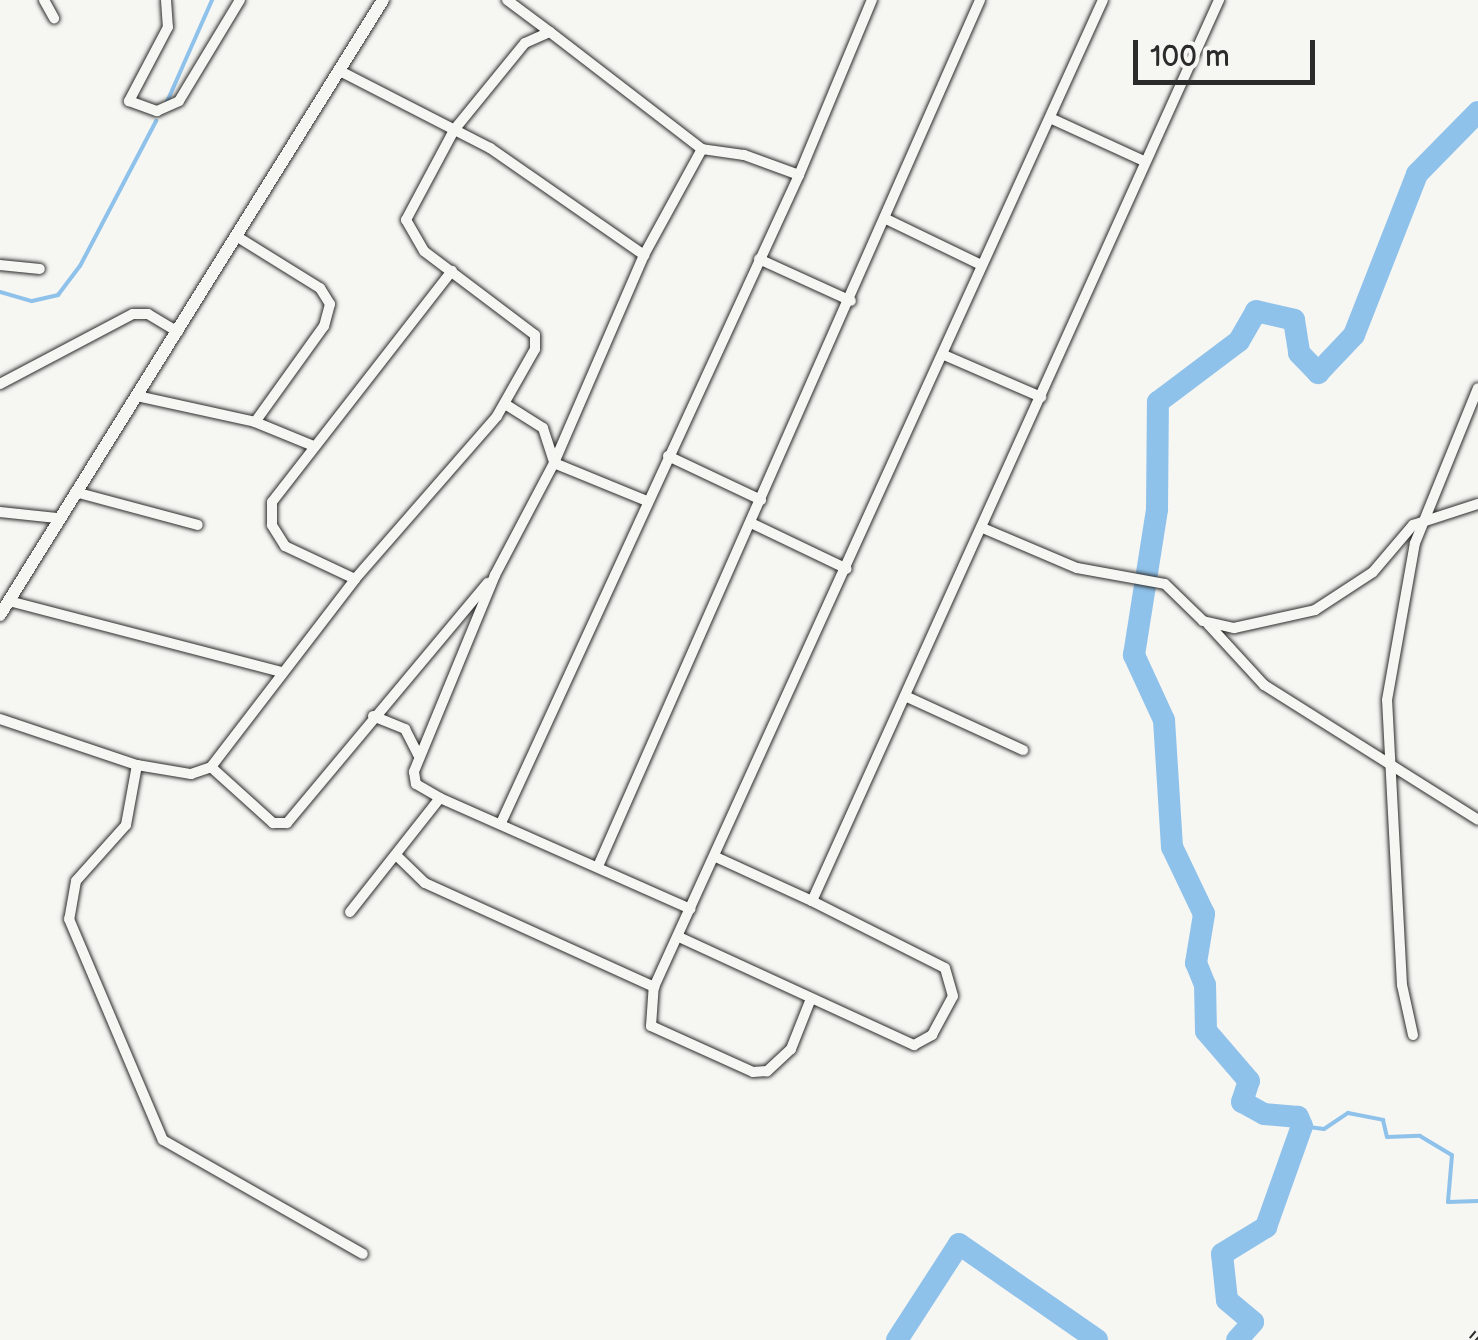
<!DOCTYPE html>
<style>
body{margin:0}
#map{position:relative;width:1478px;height:1340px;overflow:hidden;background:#f6f6f2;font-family:"Balsamiq Sans",sans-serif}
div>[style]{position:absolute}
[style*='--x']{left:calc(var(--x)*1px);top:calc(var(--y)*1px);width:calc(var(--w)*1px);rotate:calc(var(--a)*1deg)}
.stream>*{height:4px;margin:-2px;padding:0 2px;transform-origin:2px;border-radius:2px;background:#8fc2eb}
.river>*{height:22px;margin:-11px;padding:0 11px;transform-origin:11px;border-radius:11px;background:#8fc2eb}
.roads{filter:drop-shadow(0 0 2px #2b2b2b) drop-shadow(0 0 2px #2b2b2b)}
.minor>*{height:10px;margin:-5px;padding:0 5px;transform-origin:5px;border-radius:5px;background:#f6f6f2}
.tertiary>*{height:12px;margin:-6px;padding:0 6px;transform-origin:6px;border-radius:6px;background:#f6f6f2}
.rail>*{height:8px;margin-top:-4px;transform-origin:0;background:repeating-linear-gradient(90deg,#f6f6f2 0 11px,#2b2b2b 0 22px);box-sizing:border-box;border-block:2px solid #2b2b2b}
span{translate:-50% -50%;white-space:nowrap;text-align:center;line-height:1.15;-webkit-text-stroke:10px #f6f6f2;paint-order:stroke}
.scale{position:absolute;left:1133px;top:40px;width:182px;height:45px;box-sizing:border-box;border:5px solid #2b2b2b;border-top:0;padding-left:12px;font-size:30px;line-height:35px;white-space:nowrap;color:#2b2b2b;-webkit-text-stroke:8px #f6f6f2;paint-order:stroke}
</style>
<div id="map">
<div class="stream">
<div style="--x:166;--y:104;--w:114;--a:-66.1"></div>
<div style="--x:0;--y:292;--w:33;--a:16"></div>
<div style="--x:32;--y:301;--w:27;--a:-13"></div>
<div style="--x:58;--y:295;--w:36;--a:-53"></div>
<div style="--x:80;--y:266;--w:164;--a:-62.3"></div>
<div style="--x:1302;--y:1126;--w:22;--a:8"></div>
<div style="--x:1324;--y:1129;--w:29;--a:-34"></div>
<div style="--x:1348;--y:1113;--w:36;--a:11"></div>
<div style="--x:1383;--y:1120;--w:17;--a:77"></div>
<div style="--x:1387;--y:1137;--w:33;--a:-2"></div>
<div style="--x:1420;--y:1136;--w:37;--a:31"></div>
<div style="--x:1452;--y:1155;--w:47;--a:94.9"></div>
<div style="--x:1448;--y:1202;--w:30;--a:-2"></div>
</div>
<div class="river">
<div style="--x:897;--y:1340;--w:114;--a:-57.1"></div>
<div style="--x:959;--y:1244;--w:168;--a:34.8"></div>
<div style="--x:1237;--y:1340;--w:24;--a:-48"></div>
<div style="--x:1253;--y:1322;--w:34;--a:-140"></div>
<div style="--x:1227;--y:1300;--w:46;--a:-96.2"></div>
<div style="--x:1222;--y:1254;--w:52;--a:-31.5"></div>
<div style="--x:1266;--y:1227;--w:107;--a:-70.4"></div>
<div style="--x:1302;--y:1126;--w:10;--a:-114"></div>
<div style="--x:1298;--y:1117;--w:34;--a:-175"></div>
<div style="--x:1264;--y:1114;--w:25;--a:-151"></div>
<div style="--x:1242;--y:1102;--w:22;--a:-72"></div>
<div style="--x:1249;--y:1081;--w:66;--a:-130.7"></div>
<div style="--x:1206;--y:1031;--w:46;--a:-91.2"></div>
<div style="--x:1205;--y:985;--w:24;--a:-112"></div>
<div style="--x:1196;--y:963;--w:50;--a:-80.7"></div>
<div style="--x:1204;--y:914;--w:74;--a:-115.5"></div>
<div style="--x:1172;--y:847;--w:127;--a:-93.6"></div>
<div style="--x:1164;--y:720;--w:72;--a:-114.8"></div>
<div style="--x:1134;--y:655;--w:148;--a:-81"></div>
<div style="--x:1157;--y:509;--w:107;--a:-89.5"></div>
<div style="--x:1158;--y:402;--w:101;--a:-37"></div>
<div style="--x:1239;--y:341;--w:34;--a:-60"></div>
<div style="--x:1256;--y:311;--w:39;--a:13"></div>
<div style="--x:1294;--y:320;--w:33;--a:81"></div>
<div style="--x:1299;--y:353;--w:28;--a:46"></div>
<div style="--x:1318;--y:373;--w:52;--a:-46.5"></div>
<div style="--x:1354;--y:335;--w:173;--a:-68.6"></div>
<div style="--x:1417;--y:174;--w:87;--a:-45.5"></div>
</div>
<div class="roads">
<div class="minor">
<div style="--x:44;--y:0;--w:21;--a:61"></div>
<div style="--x:166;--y:0;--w:27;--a:86"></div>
<div style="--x:168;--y:27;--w:84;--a:117.8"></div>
<div style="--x:129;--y:101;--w:30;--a:20"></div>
<div style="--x:157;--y:111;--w:24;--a:-24"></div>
<div style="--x:179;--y:101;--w:118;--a:-58.9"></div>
<div style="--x:507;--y:0;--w:54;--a:36.7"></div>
<div style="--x:340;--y:71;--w:169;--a:27.2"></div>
<div style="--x:490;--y:148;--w:188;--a:34.8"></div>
<div style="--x:1050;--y:118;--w:103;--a:24.6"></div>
<div style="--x:799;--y:175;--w:190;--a:-67.4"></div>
<div style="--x:886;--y:219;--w:106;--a:25.8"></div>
<div style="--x:236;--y:236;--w:99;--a:31.8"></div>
<div style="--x:320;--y:288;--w:19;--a:58"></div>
<div style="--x:330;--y:304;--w:23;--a:105"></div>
<div style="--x:324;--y:326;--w:118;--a:125.7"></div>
<div style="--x:759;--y:259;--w:101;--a:24.5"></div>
<div style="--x:0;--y:265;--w:40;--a:5.7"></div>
<div style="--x:944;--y:355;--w:106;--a:23.4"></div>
<div style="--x:0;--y:384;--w:150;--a:-27.8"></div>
<div style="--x:133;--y:314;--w:15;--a:0"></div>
<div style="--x:148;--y:314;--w:35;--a:31"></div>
<div style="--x:137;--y:396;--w:121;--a:12.4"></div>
<div style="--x:255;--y:422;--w:61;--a:22.3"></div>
<div style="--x:505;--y:404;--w:45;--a:32.3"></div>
<div style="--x:543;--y:428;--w:36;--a:72"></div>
<div style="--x:668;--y:456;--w:103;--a:25.3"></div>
<div style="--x:554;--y:463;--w:100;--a:22.2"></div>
<div style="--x:75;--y:492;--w:127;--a:15"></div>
<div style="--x:0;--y:512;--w:57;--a:6"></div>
<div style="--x:751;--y:523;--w:106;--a:25.6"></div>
<div style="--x:985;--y:529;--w:100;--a:23"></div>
<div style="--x:1077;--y:568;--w:89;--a:10.3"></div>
<div style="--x:1165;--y:584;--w:53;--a:44.2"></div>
<div style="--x:1203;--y:621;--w:32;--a:13"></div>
<div style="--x:1234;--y:628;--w:83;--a:-12.5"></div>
<div style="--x:1315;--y:610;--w:69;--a:-33.2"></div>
<div style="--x:1373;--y:572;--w:62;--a:-49.6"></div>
<div style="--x:1413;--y:525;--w:68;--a:-17.9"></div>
<div style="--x:355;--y:579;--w:77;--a:-154.8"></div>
<div style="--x:285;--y:546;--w:25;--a:-122"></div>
<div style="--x:272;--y:525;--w:23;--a:-90"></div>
<div style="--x:272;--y:502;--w:293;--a:-52.1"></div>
<div style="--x:9;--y:601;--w:281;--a:14.6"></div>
<div style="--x:1208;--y:624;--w:83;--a:47.4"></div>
<div style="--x:1264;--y:685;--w:253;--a:32.2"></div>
<div style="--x:905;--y:696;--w:130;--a:24.6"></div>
<div style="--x:373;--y:716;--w:35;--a:22"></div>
<div style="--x:405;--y:729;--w:29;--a:63"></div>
<div style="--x:0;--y:719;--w:145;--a:18.6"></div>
<div style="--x:137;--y:765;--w:55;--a:9.5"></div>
<div style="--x:191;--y:774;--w:21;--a:-19"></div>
<div style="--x:211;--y:767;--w:237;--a:-52.5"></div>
<div style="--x:355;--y:579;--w:216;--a:-48.9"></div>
<div style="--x:497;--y:416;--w:77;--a:-60.4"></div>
<div style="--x:535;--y:349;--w:14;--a:-90"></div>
<div style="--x:535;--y:335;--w:139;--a:-142.9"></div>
<div style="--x:424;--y:251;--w:36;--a:-120"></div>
<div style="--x:406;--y:220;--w:102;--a:-61.9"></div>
<div style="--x:454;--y:130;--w:112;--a:-50.8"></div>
<div style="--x:525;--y:43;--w:27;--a:-24"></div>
<div style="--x:550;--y:32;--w:192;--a:37.6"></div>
<div style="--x:137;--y:765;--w:61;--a:100.4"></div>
<div style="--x:126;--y:825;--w:75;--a:131.8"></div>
<div style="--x:76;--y:881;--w:39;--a:100"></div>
<div style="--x:69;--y:919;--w:240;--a:67"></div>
<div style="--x:163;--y:1140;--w:230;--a:29.7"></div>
<div style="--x:211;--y:767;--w:84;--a:42.1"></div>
<div style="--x:273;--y:823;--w:14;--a:0"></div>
<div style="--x:287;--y:823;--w:313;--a:-50.1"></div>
<div style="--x:501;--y:823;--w:713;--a:-65.3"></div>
<div style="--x:799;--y:175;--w:59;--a:-160"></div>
<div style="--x:744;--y:155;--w:42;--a:-171.9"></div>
<div style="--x:702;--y:149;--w:121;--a:118.7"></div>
<div style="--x:644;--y:255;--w:227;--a:113.4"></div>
<div style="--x:554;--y:463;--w:127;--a:117.8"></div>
<div style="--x:495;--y:575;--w:213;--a:112.4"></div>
<div style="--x:414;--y:772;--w:12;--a:81"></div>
<div style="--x:416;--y:784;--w:28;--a:30"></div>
<div style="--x:440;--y:798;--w:274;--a:23.9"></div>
<div style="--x:397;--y:856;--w:39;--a:44"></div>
<div style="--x:425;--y:883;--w:252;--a:24.4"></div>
<div style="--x:718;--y:858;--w:103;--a:24.6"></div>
<div style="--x:599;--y:864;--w:944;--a:-66.2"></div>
<div style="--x:350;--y:912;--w:145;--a:-51.7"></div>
<div style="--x:679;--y:937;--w:259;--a:24.7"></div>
<div style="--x:914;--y:1045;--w:21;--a:-29"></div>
<div style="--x:932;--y:1035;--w:44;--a:-61.7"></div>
<div style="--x:953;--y:996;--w:29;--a:-106"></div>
<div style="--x:945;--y:968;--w:149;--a:-153.3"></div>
<div style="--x:812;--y:901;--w:989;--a:-65.69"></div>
<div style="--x:810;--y:1001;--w:52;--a:111.6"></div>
<div style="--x:791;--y:1049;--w:33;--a:137"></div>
<div style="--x:767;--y:1071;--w:14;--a:176"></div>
<div style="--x:753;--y:1072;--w:112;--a:-155.7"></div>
<div style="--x:651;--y:1026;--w:39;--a:-86"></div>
<div style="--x:654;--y:987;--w:1084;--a:-65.54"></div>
<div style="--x:1413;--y:1035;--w:51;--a:-102.4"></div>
<div style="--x:1402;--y:985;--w:285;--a:-93"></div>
<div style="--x:1387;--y:700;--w:159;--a:-79.9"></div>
<div style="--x:1415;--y:543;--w:167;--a:-67.9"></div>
</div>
<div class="tertiary">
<div style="--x:0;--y:615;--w:725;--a:-58.09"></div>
</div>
</div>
<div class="rail">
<div style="--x:1472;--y:1340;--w:9;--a:-49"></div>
</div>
<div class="scale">100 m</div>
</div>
